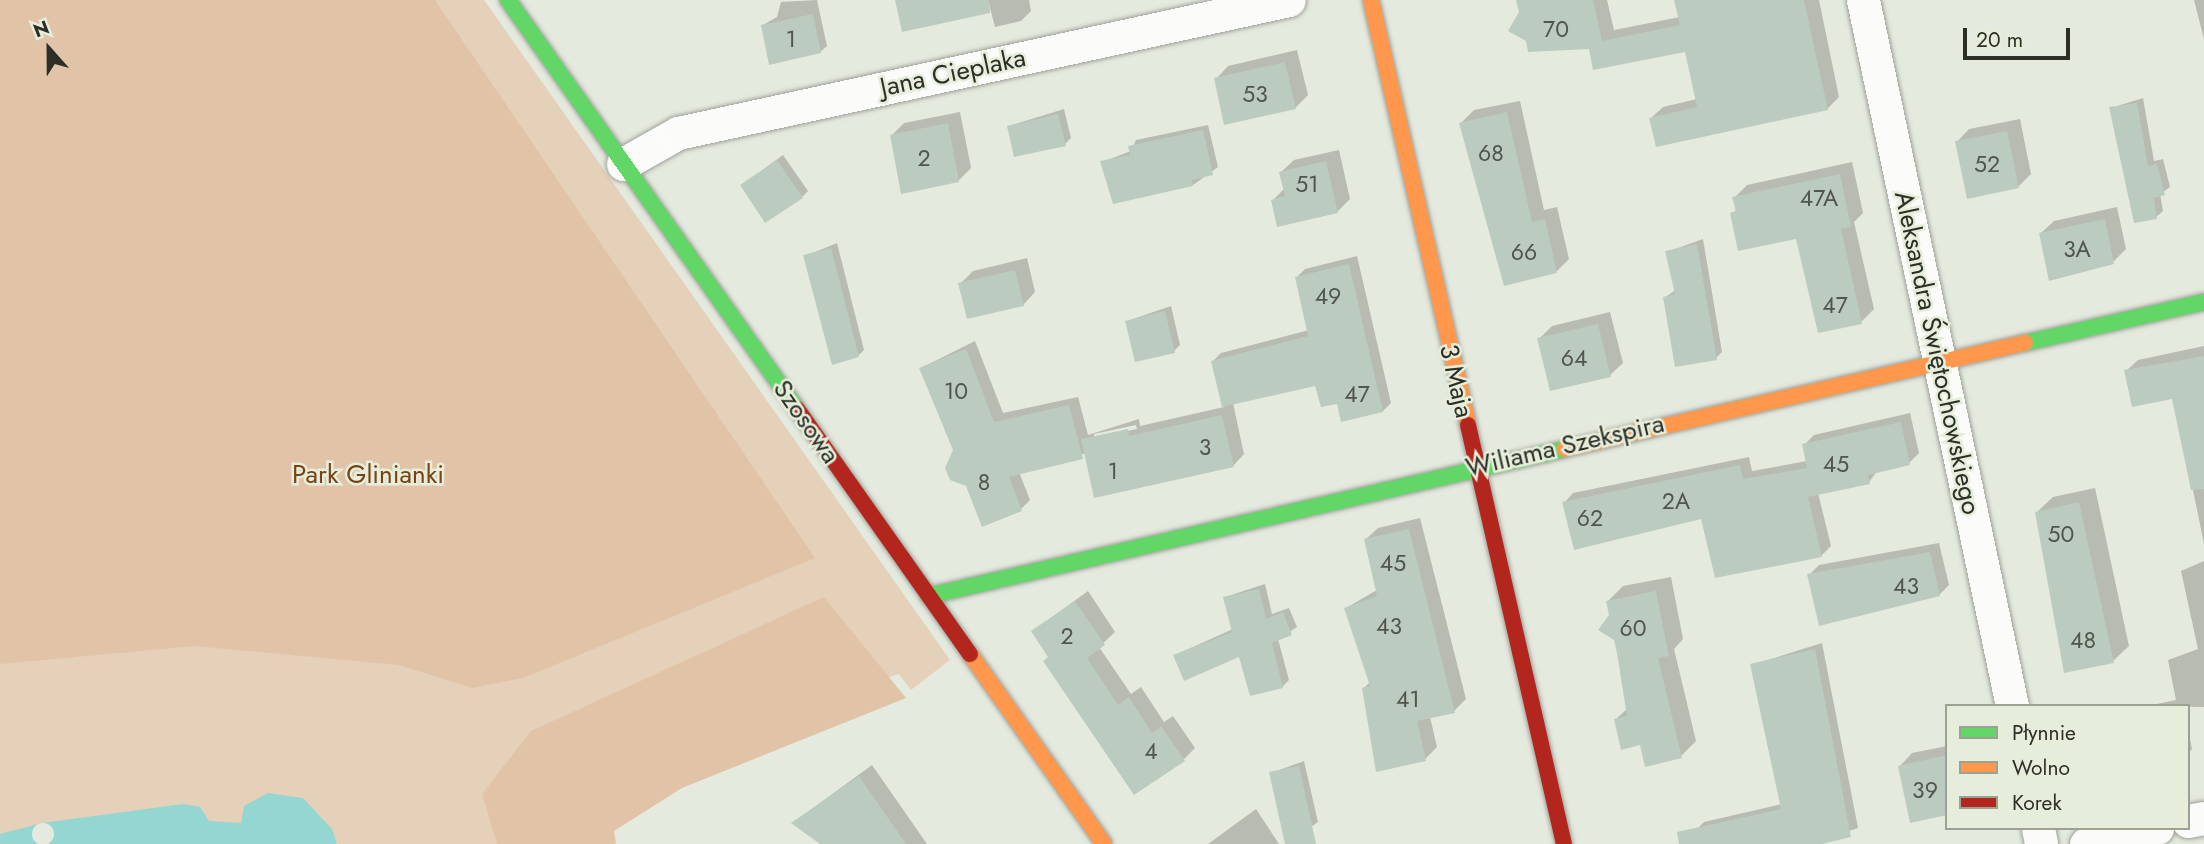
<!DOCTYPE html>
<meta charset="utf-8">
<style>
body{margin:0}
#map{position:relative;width:2204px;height:844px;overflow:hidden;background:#e5eadf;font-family:Jost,sans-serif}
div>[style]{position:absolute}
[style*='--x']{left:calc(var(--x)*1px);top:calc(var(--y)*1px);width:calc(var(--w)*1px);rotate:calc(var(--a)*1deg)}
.green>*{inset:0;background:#e5d0ba}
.forest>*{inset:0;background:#e1c4a7}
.water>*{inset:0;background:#94d6d1}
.pier>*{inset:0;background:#e5eadf}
.round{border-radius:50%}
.shadow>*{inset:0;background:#0003}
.building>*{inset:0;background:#bccbbf}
.roads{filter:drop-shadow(0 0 2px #9fa29a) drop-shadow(0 0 2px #9fa29a)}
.street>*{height:33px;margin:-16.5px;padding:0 16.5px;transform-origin:16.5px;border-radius:16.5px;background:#fbfcfa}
.fast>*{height:16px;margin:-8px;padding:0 8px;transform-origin:8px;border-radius:8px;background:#63d668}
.slow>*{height:16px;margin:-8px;padding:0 8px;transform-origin:8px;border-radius:8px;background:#ff974d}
.jam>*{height:16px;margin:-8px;padding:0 8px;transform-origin:8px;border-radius:8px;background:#b3261e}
span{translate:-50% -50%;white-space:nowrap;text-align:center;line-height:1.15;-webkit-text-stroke:5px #e6eedb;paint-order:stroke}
.number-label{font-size:23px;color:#50564e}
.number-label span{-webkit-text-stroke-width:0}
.street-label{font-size:26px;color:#2c2f28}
.park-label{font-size:26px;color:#784212}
.legend{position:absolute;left:1945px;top:704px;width:245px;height:126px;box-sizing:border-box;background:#e6eedb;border:2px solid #9ca293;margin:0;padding:9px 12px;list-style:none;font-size:21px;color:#2c2f28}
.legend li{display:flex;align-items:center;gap:14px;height:35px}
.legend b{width:35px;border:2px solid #9ca293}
.north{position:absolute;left:14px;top:14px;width:70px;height:70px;-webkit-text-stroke:5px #e6eedb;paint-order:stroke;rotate:339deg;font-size:19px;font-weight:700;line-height:28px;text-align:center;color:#2c2f28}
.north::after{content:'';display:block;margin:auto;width:24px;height:32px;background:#2c2f28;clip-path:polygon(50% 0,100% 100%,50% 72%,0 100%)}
.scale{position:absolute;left:1963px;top:28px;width:107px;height:32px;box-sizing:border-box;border:4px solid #2c2f28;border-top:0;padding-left:9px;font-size:21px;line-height:24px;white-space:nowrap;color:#2c2f28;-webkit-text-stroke:5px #e6eedb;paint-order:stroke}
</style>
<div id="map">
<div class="green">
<div style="clip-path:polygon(0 0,484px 0,950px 660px,911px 690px,899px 674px,599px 780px,609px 844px,0 844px)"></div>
</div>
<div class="forest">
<div style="clip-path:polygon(0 0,435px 0,815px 558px,523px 678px,472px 688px,399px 665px,195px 646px,0 664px)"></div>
<div style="clip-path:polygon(824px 597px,906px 698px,682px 788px,614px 831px,616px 844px,497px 844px,482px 794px,531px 731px)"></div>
</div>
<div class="water">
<div style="clip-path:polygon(268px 793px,303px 798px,332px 829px,337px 844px,0 844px,0 834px,42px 823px,183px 804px,200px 807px,209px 821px,241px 823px,244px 806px)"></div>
</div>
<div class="pier">
<div class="round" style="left:32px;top:823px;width:22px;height:22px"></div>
</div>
<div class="shadow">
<div style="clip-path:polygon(817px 0,827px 46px,820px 52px,763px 25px,777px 17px,781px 2px)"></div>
<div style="clip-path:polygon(988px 0,1029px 0,1031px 11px,1021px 21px,995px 27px)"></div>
<div style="clip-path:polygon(1521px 0,1607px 0,1614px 30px,1680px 17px,1676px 0,1819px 0,1839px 97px,1827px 109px,1651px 118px,1663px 107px,1697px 99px,1686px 50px,1590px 47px,1521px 12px)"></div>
<div style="clip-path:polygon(2194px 0,2204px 0,2204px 39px)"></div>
<div style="clip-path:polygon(1297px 50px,1308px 95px,1295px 108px,1216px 79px,1228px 66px)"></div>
<div style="clip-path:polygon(2143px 98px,2154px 161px,2163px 159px,2170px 187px,2160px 194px,2163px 211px,2156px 217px,2111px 108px)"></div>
<div style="clip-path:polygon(1520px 101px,1544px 210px,1557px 207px,1569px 259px,1556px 272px,1461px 123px,1474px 110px)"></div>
<div style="clip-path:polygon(1064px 109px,1071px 138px,1065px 144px,1009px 126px)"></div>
<div style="clip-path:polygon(960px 112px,971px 168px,958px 181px,892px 135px,904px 123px)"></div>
<div style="clip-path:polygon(2020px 119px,2031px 174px,2019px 186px,1957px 142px,1969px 129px)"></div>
<div style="clip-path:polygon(1208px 125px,1218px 167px,1193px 185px,1102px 162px,1131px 151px,1136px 140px)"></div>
<div style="clip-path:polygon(1339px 150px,1350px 199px,1337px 212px,1273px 200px,1285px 188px,1281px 172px,1294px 160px)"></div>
<div style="clip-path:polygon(783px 155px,808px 191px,802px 197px,742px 185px)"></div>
<div style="clip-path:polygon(1852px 162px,1863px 213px,1854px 222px,1874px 309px,1861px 322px,1798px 236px,1740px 248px,1734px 198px,1747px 185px)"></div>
<div style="clip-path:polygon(2117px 207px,2126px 249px,2113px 262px,2041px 233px,2054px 221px)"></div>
<div style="clip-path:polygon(1703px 239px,1722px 352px,1716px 358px,1665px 297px,1676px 290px,1667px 252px)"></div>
<div style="clip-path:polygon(837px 243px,864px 350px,858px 356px,805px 256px)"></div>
<div style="clip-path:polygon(evenodd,1357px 256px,1391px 403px,1383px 411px,1339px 402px,1316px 384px,1233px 403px,1244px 454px,1233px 466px,1086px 453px,1019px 472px,1030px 500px,1021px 509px,954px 451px,921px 368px,975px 341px,1003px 413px,1078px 397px,1088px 435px,1139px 419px,1140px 426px,1224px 407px,1213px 361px,1221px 353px,1309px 330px,1297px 277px,1305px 269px,1357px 256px,1136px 425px,1137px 429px,1094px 438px,1094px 434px,1136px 425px)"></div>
<div style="clip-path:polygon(1027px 258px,1035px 292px,1023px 305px,960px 284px,973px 271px)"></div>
<div style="clip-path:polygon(1171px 306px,1180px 345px,1174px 351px,1127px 321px)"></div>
<div style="clip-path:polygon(1610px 312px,1623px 363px,1610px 375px,1539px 339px,1552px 326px)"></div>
<div style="clip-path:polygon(2204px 346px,2204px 544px,2174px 397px,2126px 371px,2138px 360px)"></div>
<div style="clip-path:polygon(1910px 413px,1919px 453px,1909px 463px,1878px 470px,1869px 482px,1818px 493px,1831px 546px,1821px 556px,1703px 517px,1564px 503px,1573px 493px,1749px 457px,1752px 471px,1807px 461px,1804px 445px,1814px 435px)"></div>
<div style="clip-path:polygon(2095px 488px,2129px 646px,2113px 661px,2037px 512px,2053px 497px)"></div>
<div style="clip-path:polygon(1420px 518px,1466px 699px,1454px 711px,1430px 717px,1437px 747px,1425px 759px,1364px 688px,1370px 682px,1346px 608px,1377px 590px,1366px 539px,1378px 528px)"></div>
<div style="clip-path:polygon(1939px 543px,1949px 585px,1939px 595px,1809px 575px,1819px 565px)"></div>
<div style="clip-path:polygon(2204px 561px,2204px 707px,2147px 706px,2176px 700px,2168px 660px,2198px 649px,2181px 571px)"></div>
<div style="clip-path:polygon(1671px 577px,1683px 639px,1674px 649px,1696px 741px,1681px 756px,1641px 743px,1616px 719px,1628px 708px,1608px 601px,1623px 586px)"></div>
<div style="clip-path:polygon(1265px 584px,1272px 614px,1289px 608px,1297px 627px,1278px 639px,1289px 680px,1282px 687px,1240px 655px,1175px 655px,1233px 629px,1225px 597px)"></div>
<div style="clip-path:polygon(1088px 591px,1115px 632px,1099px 647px,1131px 694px,1141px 687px,1164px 722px,1173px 716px,1195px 748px,1184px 759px,1050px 656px,1033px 631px)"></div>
<div style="clip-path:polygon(1822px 643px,1858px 828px,1811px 844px,1700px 844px,1697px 829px,1704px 822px,1782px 804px,1752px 665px)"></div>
<div style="clip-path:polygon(2188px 729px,2192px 749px,2188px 753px)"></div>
<div style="clip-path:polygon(1947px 746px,1947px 813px,1900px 766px,1912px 753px)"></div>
<div style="clip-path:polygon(1304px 761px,1318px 822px,1287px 844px,1271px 773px)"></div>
<div style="clip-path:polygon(872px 765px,927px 844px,841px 844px,794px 822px)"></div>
<div style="clip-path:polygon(1256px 809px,1279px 844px,1208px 844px)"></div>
</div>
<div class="building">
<div style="clip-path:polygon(895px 0,989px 0,990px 13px,902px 32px)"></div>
<div style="clip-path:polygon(1516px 0,1593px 0,1602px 41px,1680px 25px,1674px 0,1804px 0,1828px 110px,1656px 147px,1649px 118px,1697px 107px,1685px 52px,1593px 70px,1589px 49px,1528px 52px,1526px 41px,1508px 31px,1519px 12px)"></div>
<div style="clip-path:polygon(813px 14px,821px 53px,769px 65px,761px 25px)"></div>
<div style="clip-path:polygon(1285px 62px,1296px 109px,1224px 125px,1214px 78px)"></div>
<div style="clip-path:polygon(2137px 103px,2148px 166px,2157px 164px,2165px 195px,2154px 198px,2157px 219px,2134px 223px,2109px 107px)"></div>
<div style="clip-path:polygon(1507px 112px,1532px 222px,1545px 219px,1557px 273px,1504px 286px,1459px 123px)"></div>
<div style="clip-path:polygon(1058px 114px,1066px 146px,1014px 157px,1007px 126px)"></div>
<div style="clip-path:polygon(948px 123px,959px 182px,901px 194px,890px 135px)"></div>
<div style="clip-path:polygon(1203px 130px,1213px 175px,1192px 180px,1193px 186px,1113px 204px,1100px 161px,1130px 155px,1128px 146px)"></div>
<div style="clip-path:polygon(2007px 131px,2019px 188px,1967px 199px,1955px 141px)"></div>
<div style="clip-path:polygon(777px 160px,803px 198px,765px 223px,740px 185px)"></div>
<div style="clip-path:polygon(1326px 161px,1338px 213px,1277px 227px,1271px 200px,1285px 196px,1279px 172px)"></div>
<div style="clip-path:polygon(1840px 174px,1851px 227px,1841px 229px,1862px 324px,1818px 333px,1796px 239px,1738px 251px,1730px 213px,1736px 211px,1732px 197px)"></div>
<div style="clip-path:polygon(2105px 219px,2114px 264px,2049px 281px,2039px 233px)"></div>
<div style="clip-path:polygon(1697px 244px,1717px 360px,1675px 367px,1663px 297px,1675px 294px,1665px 251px)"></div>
<div style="clip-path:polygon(831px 248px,859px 357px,832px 365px,803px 255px)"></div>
<div style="clip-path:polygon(1349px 264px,1383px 412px,1341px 422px,1337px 404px,1321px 407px,1315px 386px,1222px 407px,1211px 361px,1308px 336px,1295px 277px)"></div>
<div style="clip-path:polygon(1015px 270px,1024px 306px,967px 319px,958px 283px)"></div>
<div style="clip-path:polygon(1165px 311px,1175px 353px,1135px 362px,1125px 321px)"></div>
<div style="clip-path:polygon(1598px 324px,1611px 377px,1550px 391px,1537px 338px)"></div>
<div style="clip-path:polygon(966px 349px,994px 422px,1069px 405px,1083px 459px,1009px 477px,1022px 511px,982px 527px,966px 486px,950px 480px,945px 468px,953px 450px,919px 368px)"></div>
<div style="clip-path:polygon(2204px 356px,2204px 489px,2191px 490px,2172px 399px,2132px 407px,2124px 370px)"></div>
<div style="clip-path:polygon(1222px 415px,1234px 467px,1094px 498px,1081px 439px,1128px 429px,1129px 436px)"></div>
<div style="clip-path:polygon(1901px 422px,1910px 465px,1868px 475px,1870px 484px,1808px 497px,1822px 557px,1715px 578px,1701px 519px,1574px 550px,1562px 502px,1740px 465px,1743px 479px,1807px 468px,1802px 444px)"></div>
<div style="clip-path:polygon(2079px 502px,2114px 663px,2064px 673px,2035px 512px)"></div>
<div style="clip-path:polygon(1409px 529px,1455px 713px,1417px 721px,1426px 761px,1376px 772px,1362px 688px,1370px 686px,1344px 608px,1377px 596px,1364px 539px)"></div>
<div style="clip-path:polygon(1930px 552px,1940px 596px,1819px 626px,1807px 574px)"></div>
<div style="clip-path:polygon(1259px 589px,1266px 619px,1283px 612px,1292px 635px,1272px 643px,1283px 688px,1250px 696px,1239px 657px,1184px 681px,1173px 655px,1232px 632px,1223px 597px)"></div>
<div style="clip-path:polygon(1656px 591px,1669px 656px,1658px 658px,1682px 758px,1645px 767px,1640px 745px,1621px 750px,1614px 719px,1627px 716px,1617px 653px,1614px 640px,1598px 630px,1609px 615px,1606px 601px)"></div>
<div style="clip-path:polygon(1075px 601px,1105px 645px,1087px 658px,1118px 705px,1129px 697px,1152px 733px,1161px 726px,1185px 761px,1134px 795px,1043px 661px,1048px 657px,1031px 631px)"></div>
<div style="clip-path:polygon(1815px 649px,1851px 837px,1822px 844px,1679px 844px,1677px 832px,1781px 809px,1750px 664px)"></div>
<div style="clip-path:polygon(1947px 755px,1947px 815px,1910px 823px,1898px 766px)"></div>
<div style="clip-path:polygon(1299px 766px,1316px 844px,1285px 844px,1269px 772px)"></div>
<div style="clip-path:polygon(859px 776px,906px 844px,820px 844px,791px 823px)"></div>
</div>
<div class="roads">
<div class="street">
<div style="--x:1863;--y:0;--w:722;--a:78.08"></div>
<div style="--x:623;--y:164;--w:63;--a:-29.4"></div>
<div style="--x:678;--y:133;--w:625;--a:-12.28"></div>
<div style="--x:2188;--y:821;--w:16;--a:-11"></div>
<div style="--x:2038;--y:828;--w:16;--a:79"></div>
<div style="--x:2086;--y:844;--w:73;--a:-12.7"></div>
</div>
<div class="fast">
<div style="--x:508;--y:0;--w:501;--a:54.75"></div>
<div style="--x:2025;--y:343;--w:184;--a:-12.9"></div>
<div style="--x:928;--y:596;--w:654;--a:-12.99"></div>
</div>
<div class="slow">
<div style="--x:1371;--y:0;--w:436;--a:77.1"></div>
<div style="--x:1565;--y:449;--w:472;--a:-13"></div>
<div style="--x:970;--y:654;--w:232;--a:54.8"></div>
</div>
<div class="jam">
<div style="--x:797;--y:409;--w:300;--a:54.8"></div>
<div style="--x:1468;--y:425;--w:430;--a:77.1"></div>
</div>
</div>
<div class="number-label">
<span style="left:1556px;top:29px">70</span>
<span style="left:791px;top:39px">1</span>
<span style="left:1255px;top:94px">53</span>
<span style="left:1491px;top:153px">68</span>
<span style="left:924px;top:158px">2</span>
<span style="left:1987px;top:164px">52</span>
<span style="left:1307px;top:184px">51</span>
<span style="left:1819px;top:198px">47A</span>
<span style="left:2077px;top:249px">3A</span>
<span style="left:1524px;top:252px">66</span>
<span style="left:1328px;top:296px">49</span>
<span style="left:1835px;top:305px">47</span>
<span style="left:1574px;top:358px">64</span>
<span style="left:956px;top:391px">10</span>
<span style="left:1357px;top:394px">47</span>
<span style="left:1205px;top:447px">3</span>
<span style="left:1836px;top:464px">45</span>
<span style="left:1113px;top:471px">1</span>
<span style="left:984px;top:482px">8</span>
<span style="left:1676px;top:501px">2A</span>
<span style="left:1590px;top:518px">62</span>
<span style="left:2061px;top:534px">50</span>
<span style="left:1393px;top:563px">45</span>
<span style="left:1906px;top:586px">43</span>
<span style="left:1389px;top:626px">43</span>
<span style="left:1633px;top:628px">60</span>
<span style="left:1067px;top:636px">2</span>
<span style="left:2083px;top:640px">48</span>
<span style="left:1408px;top:699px">41</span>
<span style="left:1151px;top:751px">4</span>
<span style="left:1925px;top:790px">39</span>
</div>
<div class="street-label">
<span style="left:953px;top:73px;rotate:-12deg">Jana Cieplaka</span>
<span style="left:1937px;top:353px;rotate:78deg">Aleksandra Świętochowskiego</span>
<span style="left:1456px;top:381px;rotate:77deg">3 Maja</span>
<span style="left:806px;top:422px;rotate:55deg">Szosowa</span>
<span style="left:1565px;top:446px;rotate:-13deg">Wiliama Szekspira</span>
</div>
<div class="park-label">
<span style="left:368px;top:475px">Park Glinianki</span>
</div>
<ul class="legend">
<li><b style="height:9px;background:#63d668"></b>Płynnie</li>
<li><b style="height:9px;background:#ff974d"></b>Wolno</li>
<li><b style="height:9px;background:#b3261e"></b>Korek</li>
</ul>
<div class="north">N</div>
<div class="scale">20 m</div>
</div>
